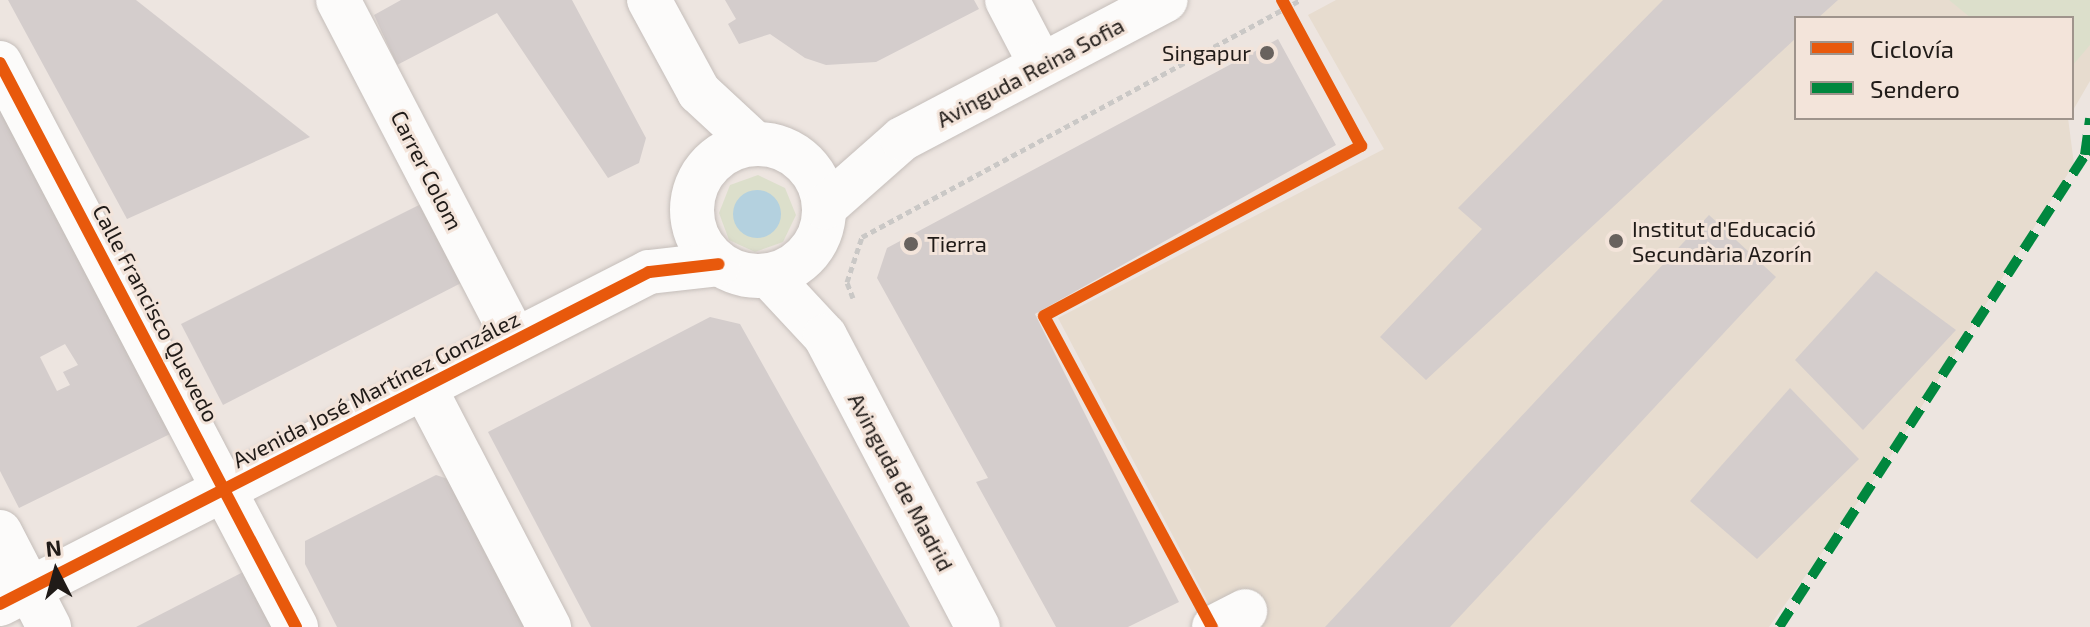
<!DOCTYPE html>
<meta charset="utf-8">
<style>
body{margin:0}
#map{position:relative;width:2090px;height:627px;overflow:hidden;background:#ede5e0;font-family:"Exo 2",sans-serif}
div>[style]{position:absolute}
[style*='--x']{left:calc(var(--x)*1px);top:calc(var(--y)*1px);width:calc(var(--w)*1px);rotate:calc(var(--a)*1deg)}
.education>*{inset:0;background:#e7dccf}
.green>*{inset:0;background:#dcdfcb}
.water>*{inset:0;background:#b4d1df}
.round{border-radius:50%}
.building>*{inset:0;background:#d4cdcc}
.path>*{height:5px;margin-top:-2.5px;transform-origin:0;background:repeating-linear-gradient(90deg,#cac8c6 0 6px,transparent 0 10px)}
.roads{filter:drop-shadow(0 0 2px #c5beba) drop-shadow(0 0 2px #c5beba)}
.minor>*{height:44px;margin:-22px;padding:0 22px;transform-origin:22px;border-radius:22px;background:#fcfbfa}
.minor>.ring{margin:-22px;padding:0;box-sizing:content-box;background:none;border:44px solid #fcfbfa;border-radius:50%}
.quiet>*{height:10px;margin-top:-5px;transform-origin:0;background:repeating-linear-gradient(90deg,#00873e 0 20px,transparent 0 30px)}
.cycleway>*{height:12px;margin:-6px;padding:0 6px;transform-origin:6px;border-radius:6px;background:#e8590c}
.dots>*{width:22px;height:22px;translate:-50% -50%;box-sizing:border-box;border:4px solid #f3e4da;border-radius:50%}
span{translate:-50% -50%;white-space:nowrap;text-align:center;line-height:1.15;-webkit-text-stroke:6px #f3e4da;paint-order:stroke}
.poi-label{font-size:22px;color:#201b18}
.right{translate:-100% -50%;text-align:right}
.left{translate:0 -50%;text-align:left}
.street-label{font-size:22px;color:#201b18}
.legend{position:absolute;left:1794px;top:16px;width:280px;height:104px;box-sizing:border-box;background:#f3e4da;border:2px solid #9f948c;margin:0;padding:10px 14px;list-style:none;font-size:24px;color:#201b18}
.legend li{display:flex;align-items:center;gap:16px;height:40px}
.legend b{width:40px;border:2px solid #9f948c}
.north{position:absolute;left:16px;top:531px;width:80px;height:80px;-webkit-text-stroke:6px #f3e4da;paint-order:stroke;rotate:354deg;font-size:22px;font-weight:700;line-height:32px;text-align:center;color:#201b18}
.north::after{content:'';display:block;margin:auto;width:28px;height:36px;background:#201b18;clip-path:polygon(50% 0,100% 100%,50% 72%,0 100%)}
</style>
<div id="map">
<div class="education">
<div style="clip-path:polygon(1336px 0,2090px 0,2090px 81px,2072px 112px,2072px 18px,1796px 18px,1796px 118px,2068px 118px,2074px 164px,1888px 460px,1769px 627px,1221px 627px,1058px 318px,1384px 149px,1308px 15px)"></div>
</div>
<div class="green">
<div style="clip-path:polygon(1949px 0,2090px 0,2090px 45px,2072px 66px,2072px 18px,1971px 18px)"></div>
<div style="clip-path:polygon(758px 175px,785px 188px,796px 215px,783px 242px,755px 252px,729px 240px,719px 213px,730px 185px)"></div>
</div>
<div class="water">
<div class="round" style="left:733px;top:190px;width:48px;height:48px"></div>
</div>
<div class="building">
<div style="clip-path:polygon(8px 0,136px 0,310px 137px,127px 219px)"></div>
<div style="clip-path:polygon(401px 0,572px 0,646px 138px,639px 163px,608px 178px,497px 13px,397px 65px,374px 15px)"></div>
<div style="clip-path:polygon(725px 0,974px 0,979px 9px,876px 62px,826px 65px,805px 58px,770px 34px,739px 44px,728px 24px,736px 19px)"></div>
<div style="clip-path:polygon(1663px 0,1838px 0,1818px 18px,1796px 18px,1796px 38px,1426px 380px,1380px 337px,1482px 229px,1458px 208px)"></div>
<div style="clip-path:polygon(1278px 39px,1336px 145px,1035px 314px,1179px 602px,1128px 627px,1056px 627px,976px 482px,988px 478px,877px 278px,887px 248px)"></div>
<div style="clip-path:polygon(evenodd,0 99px,170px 434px,19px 508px,0 471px,0 99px,65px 344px,78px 365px,63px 372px,70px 385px,57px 391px,40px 357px,65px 344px)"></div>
<div style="clip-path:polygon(429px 200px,467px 280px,223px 405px,181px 324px)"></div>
<div style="clip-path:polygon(1709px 215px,1776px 277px,1450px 627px,1325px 627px)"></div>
<div style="clip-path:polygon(1876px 271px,1956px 330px,1863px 430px,1795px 360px)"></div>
<div style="clip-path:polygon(710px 317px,740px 324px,910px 627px,591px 627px,488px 432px)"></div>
<div style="clip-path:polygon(1790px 388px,1859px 459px,1757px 559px,1690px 501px)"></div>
<div style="clip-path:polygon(436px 475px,451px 480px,530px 627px,337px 627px,305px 564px,305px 541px)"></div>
<div style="clip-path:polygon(247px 570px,275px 627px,136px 627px)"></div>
</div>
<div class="path">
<div style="--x:853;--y:298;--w:17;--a:-111"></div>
<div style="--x:847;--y:282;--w:47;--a:-71.6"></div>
<div style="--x:862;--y:237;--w:499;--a:-28.4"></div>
</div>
<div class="roads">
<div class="minor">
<div style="--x:338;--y:0;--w:383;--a:62.5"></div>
<div style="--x:649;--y:0;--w:105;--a:61.5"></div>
<div style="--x:699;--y:92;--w:75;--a:42.8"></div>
<div style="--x:1007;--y:0;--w:73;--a:62.4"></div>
<div style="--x:0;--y:63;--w:637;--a:62.31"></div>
<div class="ring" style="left:692px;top:144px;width:88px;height:88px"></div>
<div style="--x:825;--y:207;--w:103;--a:-41.4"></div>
<div style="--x:902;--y:139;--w:298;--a:-27.8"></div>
<div style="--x:769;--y:276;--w:82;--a:47"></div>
<div style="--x:825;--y:336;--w:329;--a:62.3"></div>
<div style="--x:424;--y:387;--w:271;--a:62.5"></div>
<div style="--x:0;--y:532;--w:107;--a:62.7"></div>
<div style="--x:0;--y:604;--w:729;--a:-27.09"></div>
<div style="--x:649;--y:272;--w:70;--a:-6.5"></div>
<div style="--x:1214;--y:627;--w:35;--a:-27"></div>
</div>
</div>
<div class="quiet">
<div style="--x:1779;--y:627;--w:563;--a:-57.04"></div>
<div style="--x:2085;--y:155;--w:37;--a:-82"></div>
</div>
<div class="cycleway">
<div style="--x:0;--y:63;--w:637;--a:62.31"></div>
<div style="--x:0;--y:604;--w:729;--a:-27.09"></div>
<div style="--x:649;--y:272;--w:70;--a:-6.5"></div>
<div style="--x:1212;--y:627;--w:353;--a:-118.4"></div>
<div style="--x:1044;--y:316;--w:360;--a:-28.2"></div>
<div style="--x:1361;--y:146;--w:166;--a:-118.4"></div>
</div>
<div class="dots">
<div style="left:1267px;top:53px;background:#68625e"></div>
<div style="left:1616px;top:241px;background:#68625e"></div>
<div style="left:911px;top:244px;background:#68625e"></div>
</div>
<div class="poi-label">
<span class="right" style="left:1251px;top:53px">Singapur</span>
<span class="left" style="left:1632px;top:241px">Institut d'Educació<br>Secundària Azorín</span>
<span class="left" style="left:927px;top:244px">Tierra</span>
</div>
<div class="street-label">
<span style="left:1030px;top:72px;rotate:-28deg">Avinguda Reina Sofia</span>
<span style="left:427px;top:170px;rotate:63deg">Carrer Colom</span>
<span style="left:156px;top:313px;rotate:62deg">Calle Francisco Quevedo</span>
<span style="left:376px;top:389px;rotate:-27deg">Avenida José Martínez González</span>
<span style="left:901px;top:482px;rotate:62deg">Avinguda de Madrid</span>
</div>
<ul class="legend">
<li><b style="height:10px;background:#e8590c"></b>Ciclovía</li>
<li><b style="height:10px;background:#00873e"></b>Sendero</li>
</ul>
<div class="north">N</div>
</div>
